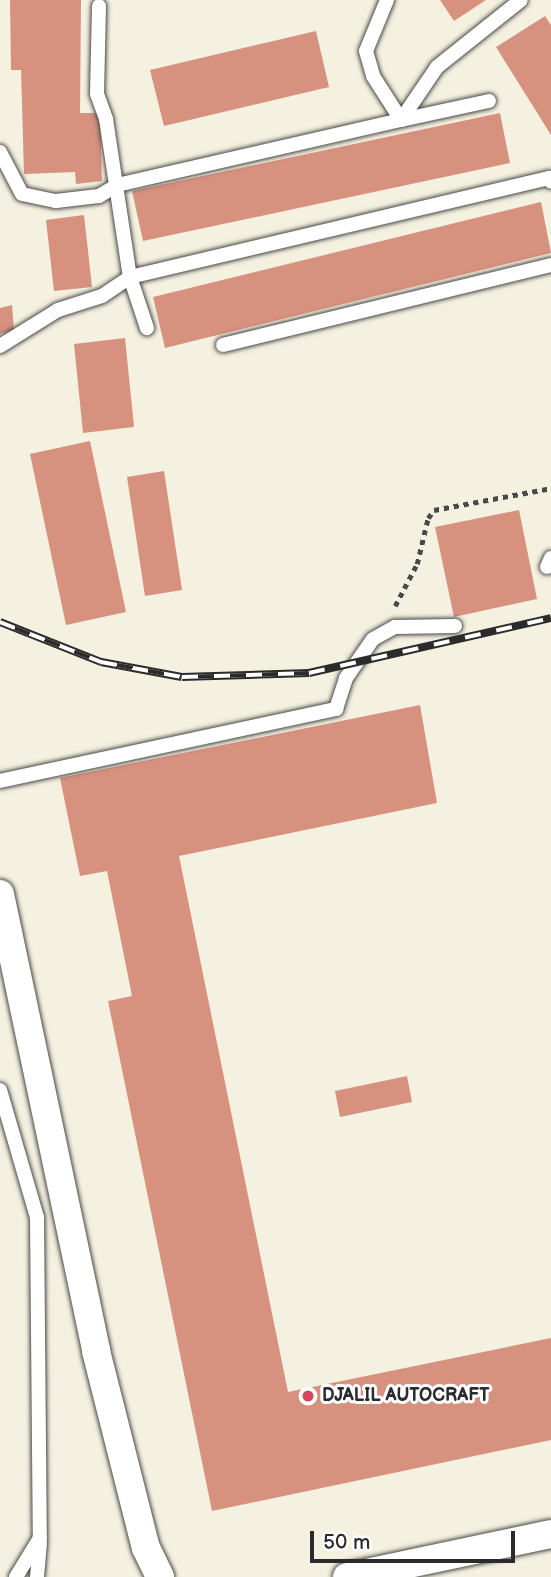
<!DOCTYPE html>
<style>
body{margin:0}
#map{position:relative;width:551px;height:1577px;overflow:hidden;background:#f5f1e1;font-family:"Balsamiq Sans",sans-serif}
div>[style]{position:absolute}
[style*='--x']{left:calc(var(--x)*1px);top:calc(var(--y)*1px);width:calc(var(--w)*1px);rotate:calc(var(--a)*1deg)}
.building>*{inset:0;background:#d7917f}
.path>*{height:4.5px;margin-top:-2.25px;transform-origin:0;background:repeating-linear-gradient(90deg,#494946 0 5px,transparent 0 10px)}
.roads{filter:drop-shadow(0 0 2px #494946) drop-shadow(0 0 2px #494946)}
.service>*{height:14px;margin:-7px;padding:0 7px;transform-origin:7px;border-radius:7px;background:#fff}
.minor>*{height:28px;margin:-14px;padding:0 14px;transform-origin:14px;border-radius:14px;background:#fff}
.rail>*{height:8px;margin-top:-4px;transform-origin:0;background:repeating-linear-gradient(90deg,#fff 0 16px,#2b2b2b 0 32px);box-sizing:border-box;border-block:2px solid #2b2b2b}
.dots>*{width:19px;height:19px;translate:-50% -50%;box-sizing:border-box;border:4px solid #fff;border-radius:50%}
span{translate:-50% -50%;white-space:nowrap;text-align:center;line-height:1.15;-webkit-text-stroke:6px #fff;paint-order:stroke}
.poi-label{font-size:18px;color:#2b2b2b;font-weight:700}
.left{translate:0 -50%;text-align:left}
.scale{position:absolute;left:310px;top:1531px;width:205px;height:32px;box-sizing:border-box;border:4px solid #2b2b2b;border-top:0;padding-left:9px;font-size:21px;line-height:24px;white-space:nowrap;color:#2b2b2b;-webkit-text-stroke:5px #fff;paint-order:stroke}
</style>
<div id="map">
<div class="building">
<div style="clip-path:polygon(10px 0,81px 0,80px 113px,100px 113px,102px 181px,76px 184px,75px 172px,24px 174px,21px 70px,11px 70px)"></div>
<div style="clip-path:polygon(440px 0,486px 0,454px 21px)"></div>
<div style="clip-path:polygon(545px 16px,551px 25px,551px 135px,496px 47px)"></div>
<div style="clip-path:polygon(316px 31px,329px 87px,164px 126px,150px 70px)"></div>
<div style="clip-path:polygon(500px 113px,510px 163px,143px 241px,132px 191px)"></div>
<div style="clip-path:polygon(541px 202px,551px 253px,165px 348px,153px 297px)"></div>
<div style="clip-path:polygon(84px 215px,92px 287px,54px 291px,46px 220px)"></div>
<div style="clip-path:polygon(12px 305px,14px 330px,0 334px,0 308px)"></div>
<div style="clip-path:polygon(125px 338px,134px 427px,83px 433px,74px 344px)"></div>
<div style="clip-path:polygon(90px 441px,126px 612px,66px 625px,30px 454px)"></div>
<div style="clip-path:polygon(164px 471px,182px 590px,145px 596px,127px 477px)"></div>
<div style="clip-path:polygon(519px 510px,537px 599px,454px 617px,435px 527px)"></div>
<div style="clip-path:polygon(420px 705px,437px 803px,179px 856px,288px 1392px,551px 1338px,551px 1440px,212px 1511px,108px 1001px,132px 996px,107px 871px,80px 876px,60px 778px)"></div>
<div style="clip-path:polygon(407px 1076px,412px 1102px,340px 1117px,335px 1091px)"></div>
</div>
<div class="path">
<div style="--x:395;--y:606;--w:47;--a:-62.4"></div>
<div style="--x:417;--y:564;--w:47;--a:-76.6"></div>
<div style="--x:428;--y:518;--w:10;--a:-53"></div>
<div style="--x:434;--y:510;--w:119;--a:-10.6"></div>
</div>
<div class="roads">
<div class="service">
<div style="--x:387;--y:0;--w:55;--a:112.4"></div>
<div style="--x:366;--y:51;--w:26;--a:74"></div>
<div style="--x:373;--y:76;--w:52;--a:57.5"></div>
<div style="--x:401;--y:120;--w:90;--a:-12.2"></div>
<div style="--x:99;--y:6;--w:88;--a:91.3"></div>
<div style="--x:97;--y:94;--w:27;--a:70"></div>
<div style="--x:106;--y:119;--w:160;--a:81.4"></div>
<div style="--x:130;--y:277;--w:54;--a:71.6"></div>
<div style="--x:0;--y:152;--w:47;--a:62.4"></div>
<div style="--x:22;--y:194;--w:35;--a:12"></div>
<div style="--x:56;--y:201;--w:43;--a:-6.6"></div>
<div style="--x:99;--y:196;--w:21;--a:-31"></div>
<div style="--x:117;--y:185;--w:291;--a:-12.9"></div>
<div style="--x:401;--y:120;--w:64;--a:-55.8"></div>
<div style="--x:437;--y:67;--w:107;--a:-38.6"></div>
<div style="--x:223;--y:345;--w:338;--a:-13.7"></div>
<div style="--x:0;--y:346;--w:68;--a:-31.8"></div>
<div style="--x:58;--y:310;--w:46;--a:-17.7"></div>
<div style="--x:102;--y:296;--w:34;--a:-34"></div>
<div style="--x:130;--y:277;--w:431;--a:-13.3"></div>
<div style="--x:549;--y:178;--w:4;--a:63"></div>
<div style="--x:547;--y:567;--w:10;--a:-66"></div>
<div style="--x:0;--y:781;--w:344;--a:-12.1"></div>
<div style="--x:336;--y:709;--w:33;--a:-72"></div>
<div style="--x:346;--y:678;--w:47;--a:-55.3"></div>
<div style="--x:373;--y:639;--w:25;--a:-29"></div>
<div style="--x:395;--y:627;--w:60;--a:-1"></div>
<div style="--x:0;--y:1090;--w:132;--a:73.8"></div>
<div style="--x:37;--y:1217;--w:321;--a:89.5"></div>
<div style="--x:40;--y:1538;--w:46;--a:121.6"></div>
<div style="--x:37;--y:1577;--w:34;--a:-85"></div>
</div>
<div class="minor">
<div style="--x:0;--y:894;--w:467;--a:78.1"></div>
<div style="--x:96;--y:1351;--w:203;--a:75.8"></div>
<div style="--x:146;--y:1548;--w:32;--a:64"></div>
<div style="--x:347;--y:1577;--w:208;--a:-11.9"></div>
</div>
</div>
<div class="rail">
<div style="--x:0;--y:622;--w:109;--a:21.6"></div>
<div style="--x:101;--y:662;--w:82;--a:10.5"></div>
<div style="--x:182;--y:677;--w:127;--a:-1.8"></div>
<div style="--x:309;--y:673;--w:248;--a:-12.8"></div>
</div>
<div class="dots">
<div style="left:308px;top:1396px;background:#d1495b"></div>
</div>
<div class="poi-label">
<span class="left" style="left:322px;top:1396px">DJALIL AUTOCRAFT</span>
</div>
<div class="scale">50 m</div>
</div>
